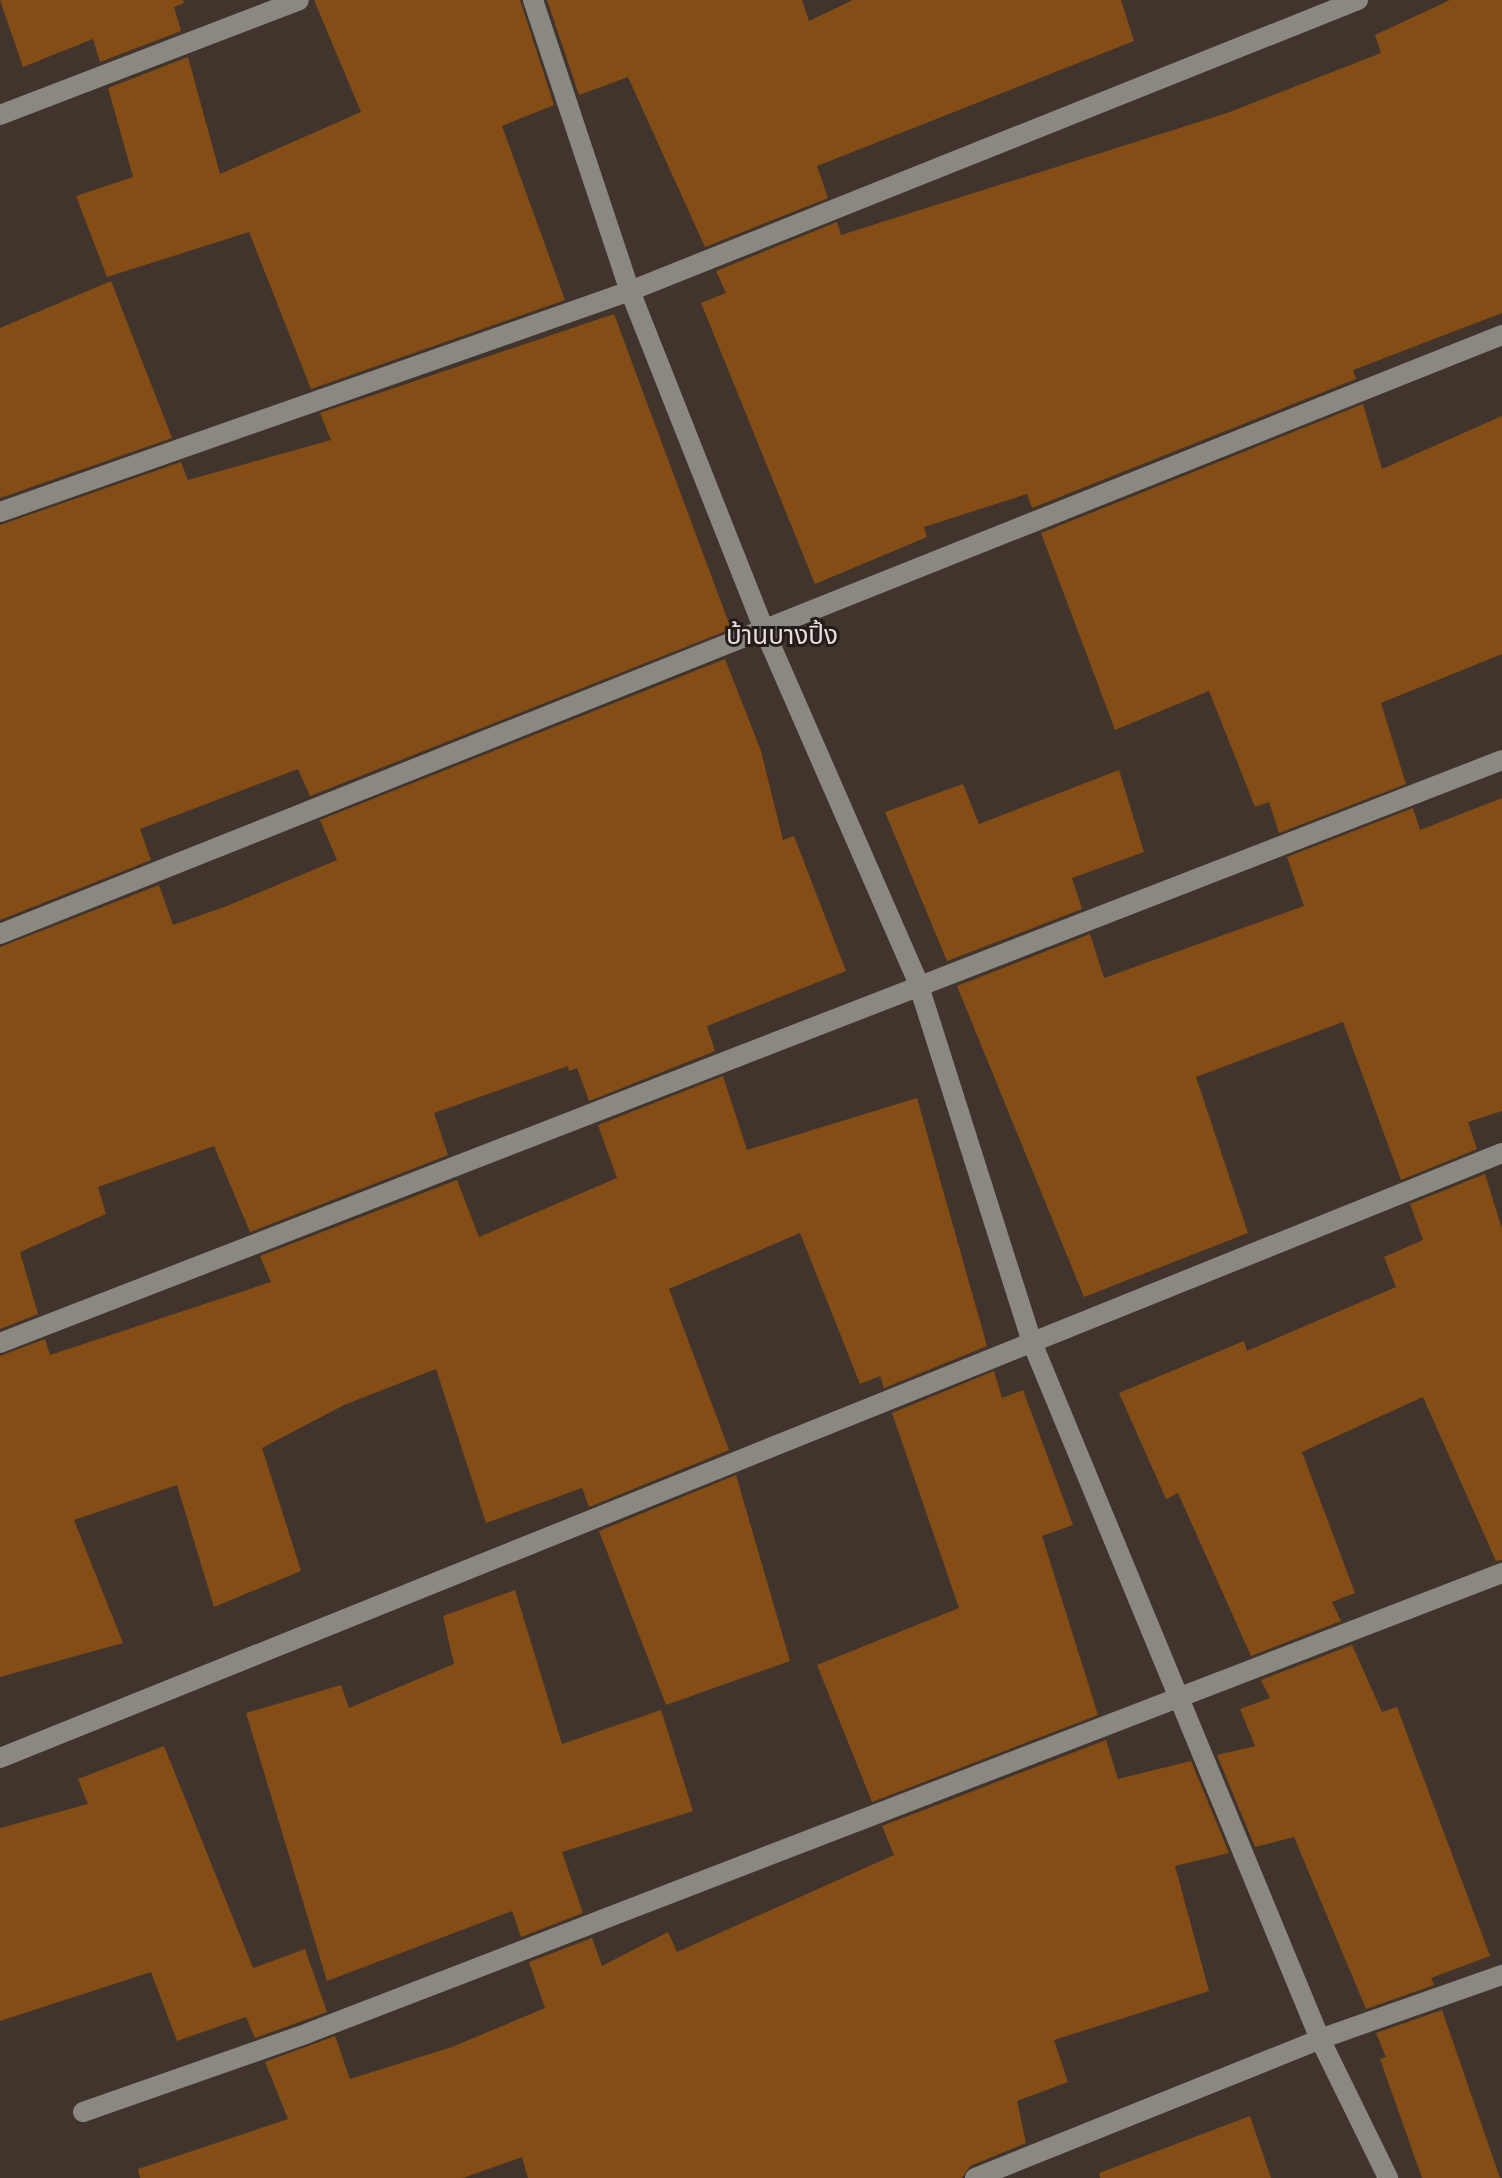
<!DOCTYPE html>
<meta charset="utf-8">
<style>
body{margin:0}
#map{position:relative;width:1502px;height:2178px;overflow:hidden;background:#41342d;font-family:"Crimson Pro","Noto Sans Thai",serif}
div>[style]{position:absolute}
[style*='--x']{left:calc(var(--x)*1px);top:calc(var(--y)*1px);width:calc(var(--w)*1px);rotate:calc(var(--a)*1deg)}
.building>*{inset:0;background:#844d15}
.minor>*{height:20px;margin:-10px;padding:0 10px;transform-origin:10px;border-radius:10px;background:#8b8882}
span{translate:-50% -50%;white-space:nowrap;text-align:center;line-height:1.15;-webkit-text-stroke:6px #231d1a;paint-order:stroke}
.quarter-label{font-size:26px;color:#e7deda}
</style>
<div id="map">
<div class="building">
<div style="clip-path:polygon(0 0,183px 0,184px 3px,174px 7px,181px 31px,100px 62px,93px 39px,23px 67px)"></div>
<div style="clip-path:polygon(314px 0,520px 0,554px 105px,502px 126px,565px 300px,311px 389px,249px 232px,107px 277px,76px 196px,133px 177px,108px 88px,188px 57px,220px 174px,361px 112px)"></div>
<div style="clip-path:polygon(547px 0,802px 0,809px 21px,853px 0,1121px 0,1134px 41px,817px 166px,828px 198px,705px 247px,628px 77px,579px 95px)"></div>
<div style="clip-path:polygon(1450px 0,1502px 0,1502px 313px,1353px 370px,1356px 379px,1032px 508px,1027px 494px,924px 527px,927px 537px,815px 584px,701px 303px,726px 293px,716px 271px,837px 222px,841px 235px,1227px 113px,1381px 53px,1375px 35px)"></div>
<div style="clip-path:polygon(111px 281px,172px 438px,0 498px,0 328px)"></div>
<div style="clip-path:polygon(614px 314px,731px 629px,310px 796px,298px 769px,140px 829px,151px 860px,0 920px,0 525px,181px 462px,188px 480px,331px 440px,320px 413px)"></div>
<div style="clip-path:polygon(1363px 404px,1382px 469px,1502px 416px,1502px 654px,1381px 703px,1406px 784px,1279px 833px,1269px 802px,1255px 807px,1209px 691px,1115px 730px,1041px 533px)"></div>
<div style="clip-path:polygon(725px 659px,761px 751px,783px 840px,794px 836px,846px 971px,707px 1026px,715px 1051px,589px 1101px,577px 1068px,569px 1071px,568px 1066px,434px 1113px,448px 1155px,250px 1232px,214px 1146px,98px 1187px,106px 1214px,20px 1252px,38px 1314px,0 1329px,0 947px,159px 885px,173px 925px,227px 906px,337px 860px,320px 820px)"></div>
<div style="clip-path:polygon(1119px 770px,1144px 852px,1072px 878px,1082px 909px,947px 961px,885px 812px,963px 784px,979px 824px)"></div>
<div style="clip-path:polygon(1502px 798px,1502px 1111px,1468px 1122px,1477px 1149px,1401px 1180px,1343px 1022px,1196px 1077px,1248px 1233px,1084px 1297px,957px 986px,1090px 934px,1104px 978px,1304px 906px,1287px 857px,1413px 808px,1420px 830px)"></div>
<div style="clip-path:polygon(723px 1076px,747px 1150px,917px 1098px,987px 1346px,884px 1388px,880px 1376px,860px 1384px,800px 1233px,669px 1289px,729px 1450px,589px 1507px,582px 1488px,486px 1523px,436px 1369px,344px 1405px,262px 1448px,301px 1571px,214px 1607px,177px 1485px,74px 1520px,123px 1643px,0 1677px,0 1356px,45px 1339px,50px 1355px,271px 1282px,260px 1256px,457px 1180px,479px 1237px,617px 1178px,598px 1125px)"></div>
<div style="clip-path:polygon(1485px 1174px,1502px 1229px,1502px 1560px,1496px 1561px,1423px 1397px,1302px 1452px,1355px 1593px,1332px 1602px,1341px 1621px,1251px 1656px,1178px 1493px,1166px 1499px,1119px 1393px,1244px 1341px,1247px 1351px,1396px 1287px,1384px 1257px,1423px 1240px,1410px 1204px)"></div>
<div style="clip-path:polygon(994px 1371px,1002px 1398px,1023px 1390px,1073px 1525px,1042px 1536px,1098px 1715px,872px 1802px,817px 1665px,959px 1608px,892px 1413px)"></div>
<div style="clip-path:polygon(736px 1475px,790px 1661px,666px 1705px,599px 1531px)"></div>
<div style="clip-path:polygon(515px 1590px,562px 1744px,661px 1710px,693px 1811px,562px 1852px,583px 1913px,521px 1937px,512px 1911px,327px 1981px,246px 1713px,341px 1685px,349px 1708px,454px 1664px,443px 1616px)"></div>
<div style="clip-path:polygon(1352px 1645px,1382px 1712px,1397px 1707px,1490px 1956px,1431px 1978px,1434px 1985px,1366px 2009px,1294px 1837px,1255px 1847px,1217px 1755px,1255px 1746px,1240px 1709px,1270px 1698px,1261px 1680px)"></div>
<div style="clip-path:polygon(1106px 1740px,1118px 1779px,1191px 1761px,1229px 1853px,1175px 1866px,1209px 1991px,1054px 2040px,1068px 2082px,1017px 2101px,1026px 2143px,970px 2166px,962px 2178px,528px 2178px,522px 2157px,463px 2178px,140px 2178px,138px 2169px,288px 2119px,265px 2062px,335px 2036px,350px 2079px,452px 2047px,545px 2008px,529px 1962px,592px 1938px,602px 1966px,668px 1932px,677px 1952px,894px 1855px,882px 1826px)"></div>
<div style="clip-path:polygon(164px 1746px,253px 1968px,305px 1949px,327px 2012px,255px 2038px,246px 2017px,177px 2041px,151px 1972px,0 2021px,0 1828px,88px 1804px,78px 1779px)"></div>
<div style="clip-path:polygon(1442px 2010px,1500px 2178px,1422px 2178px,1380px 2059px,1386px 2057px,1376px 2033px)"></div>
<div style="clip-path:polygon(1250px 2116px,1271px 2178px,1100px 2178px,1099px 2173px)"></div>
</div>
<div class="minor">
<div style="--x:533;--y:0;--w:307;--a:71.6"></div>
<div style="--x:630;--y:291;--w:367;--a:68.4"></div>
<div style="--x:765;--y:632;--w:383;--a:66.4"></div>
<div style="--x:918;--y:983;--w:374;--a:72.4"></div>
<div style="--x:1031;--y:1340;--w:756;--a:67.54"></div>
<div style="--x:1320;--y:2039;--w:155;--a:63.9"></div>
<div style="--x:0;--y:115;--w:320;--a:-21"></div>
<div style="--x:0;--y:512;--w:668;--a:-19.33"></div>
<div style="--x:630;--y:291;--w:784;--a:-21.79"></div>
<div style="--x:0;--y:934;--w:1617;--a:-21.74"></div>
<div style="--x:0;--y:1343;--w:1611;--a:-21.21"></div>
<div style="--x:0;--y:1758;--w:1619;--a:-21.94"></div>
<div style="--x:83;--y:2112;--w:238;--a:-19.3"></div>
<div style="--x:308;--y:2033;--w:1280;--a:-21.07"></div>
<div style="--x:975;--y:2178;--w:372;--a:-21.9"></div>
<div style="--x:1320;--y:2039;--w:193;--a:-19.4"></div>
</div>
<div class="quarter-label">
<span style="left:782px;top:636px">บ้านบางปิ้ง</span>
</div>
</div>
